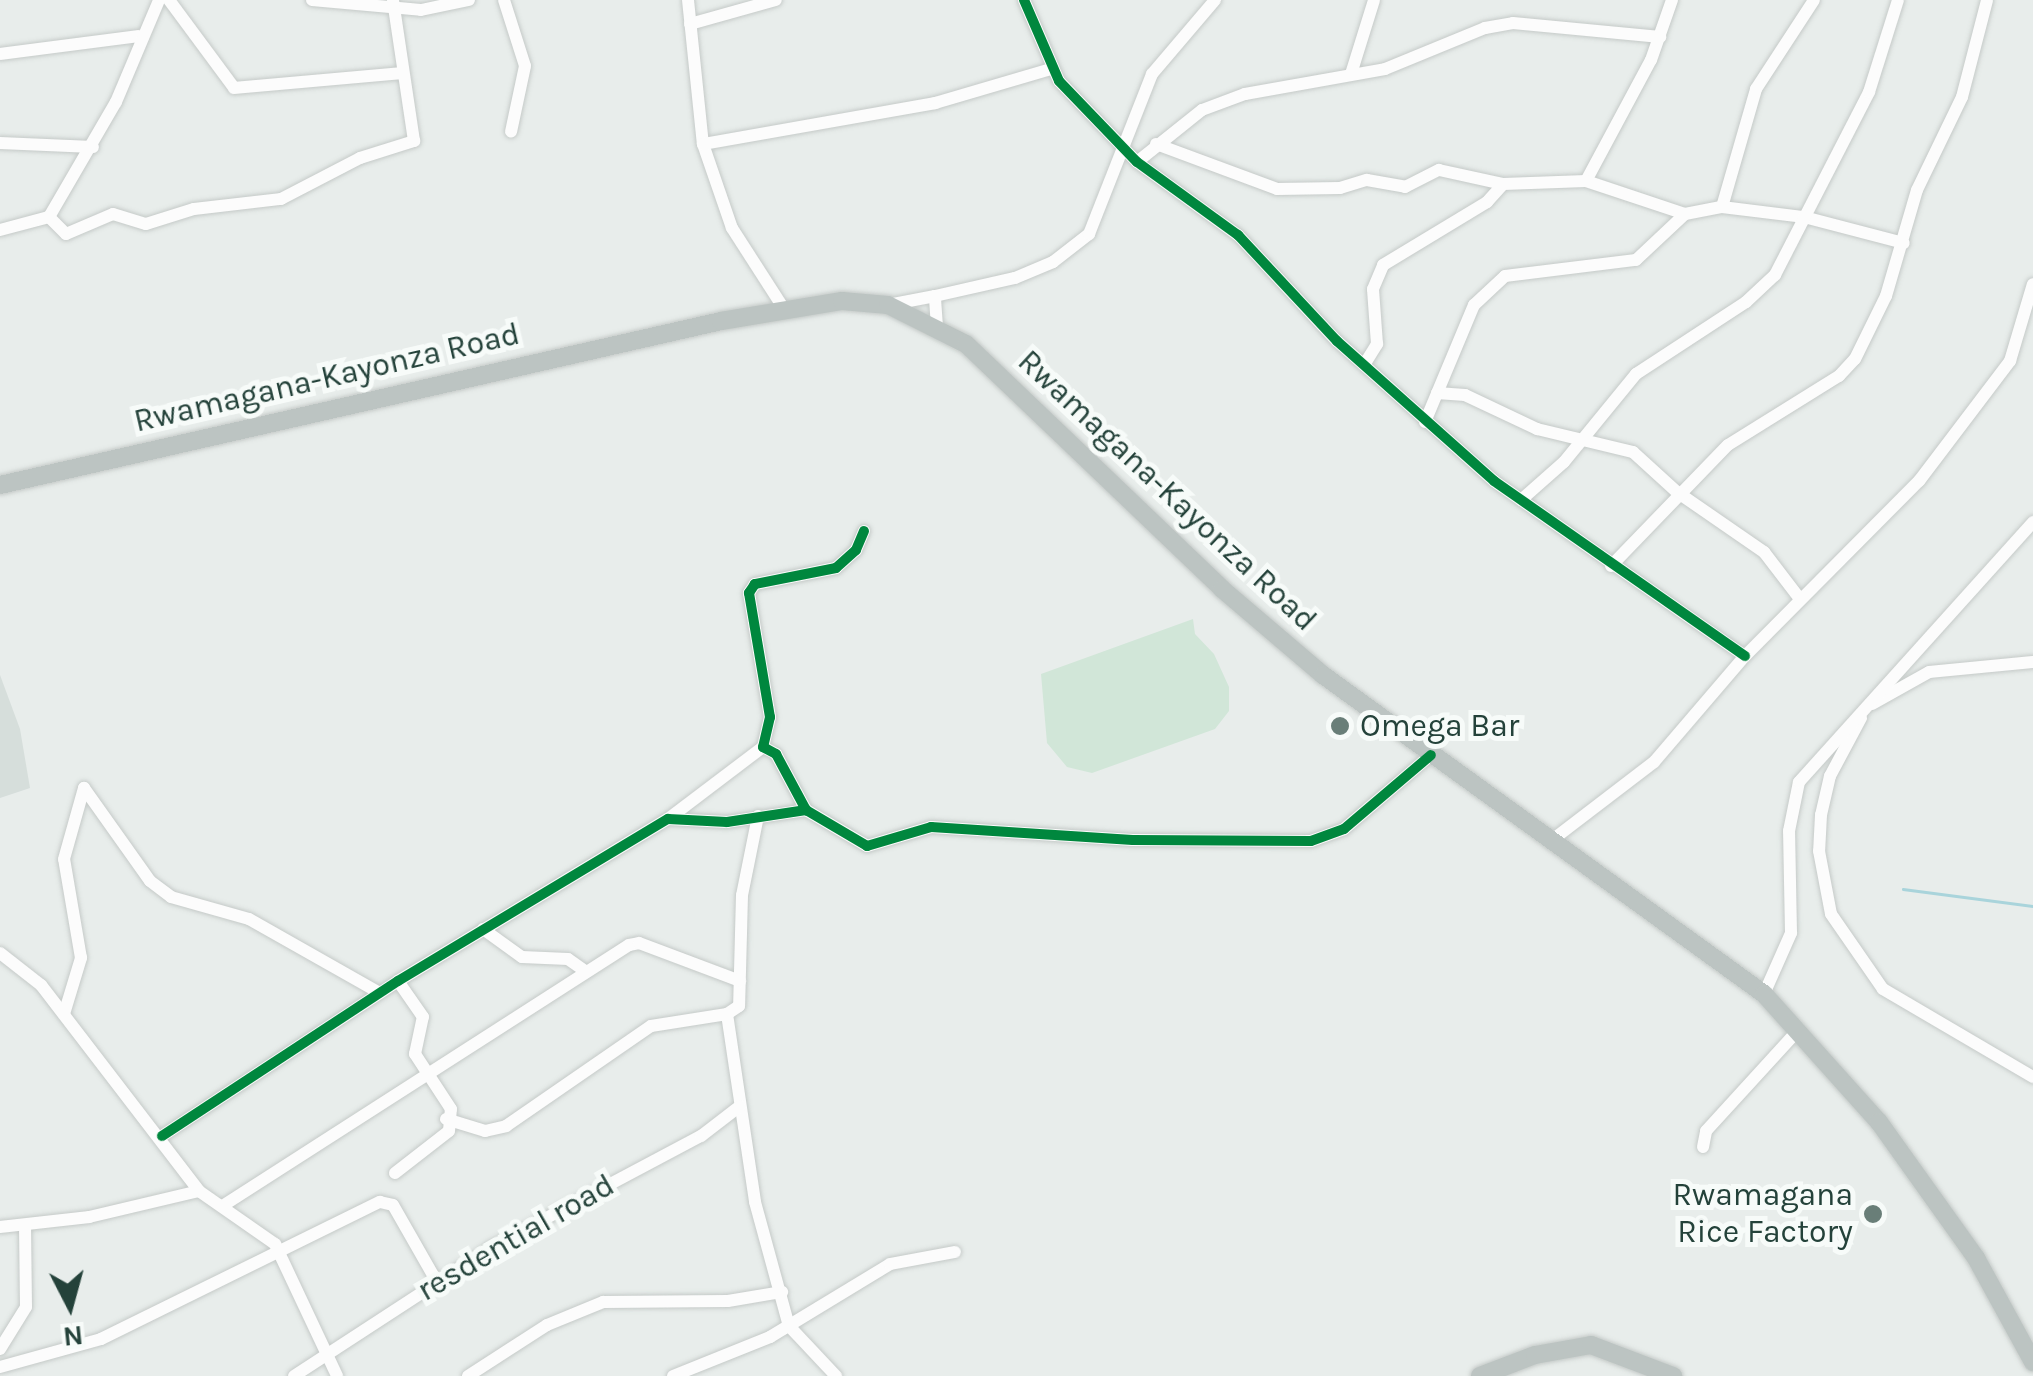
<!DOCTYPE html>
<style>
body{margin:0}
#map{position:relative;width:2033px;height:1376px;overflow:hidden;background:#e8edeb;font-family:Karla,sans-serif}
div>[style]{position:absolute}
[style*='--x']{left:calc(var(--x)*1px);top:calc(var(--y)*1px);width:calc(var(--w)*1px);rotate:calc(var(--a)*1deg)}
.built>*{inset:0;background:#d6dedb}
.green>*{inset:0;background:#d1e6d8}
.stream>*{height:2.5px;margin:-1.25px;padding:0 1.25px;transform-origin:1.25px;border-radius:1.25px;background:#a9d4db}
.roads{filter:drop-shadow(0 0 2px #c5cac8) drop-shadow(0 0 2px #c5cac8)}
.minor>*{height:12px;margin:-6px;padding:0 6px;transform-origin:6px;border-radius:6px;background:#fcfcfc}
.highway>*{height:18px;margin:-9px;padding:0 9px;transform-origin:9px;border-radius:9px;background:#bcc4c2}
.cycleway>*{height:10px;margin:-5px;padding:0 5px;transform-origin:5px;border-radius:5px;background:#00873e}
.dots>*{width:28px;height:28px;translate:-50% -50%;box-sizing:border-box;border:5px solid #f7fbf9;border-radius:50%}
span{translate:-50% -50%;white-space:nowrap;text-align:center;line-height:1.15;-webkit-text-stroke:10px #f7fbf9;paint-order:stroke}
.street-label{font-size:32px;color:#24423a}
.poi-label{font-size:32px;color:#24423a}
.left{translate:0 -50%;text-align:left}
.right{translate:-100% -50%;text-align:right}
.north{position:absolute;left:20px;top:1256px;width:100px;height:100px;-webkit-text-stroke:8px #f7fbf9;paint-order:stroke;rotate:174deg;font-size:28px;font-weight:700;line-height:40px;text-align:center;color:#24423a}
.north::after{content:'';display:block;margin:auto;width:35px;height:45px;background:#24423a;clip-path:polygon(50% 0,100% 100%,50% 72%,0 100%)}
</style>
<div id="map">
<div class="built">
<div style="clip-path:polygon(0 675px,20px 729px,30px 788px,0 798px)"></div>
</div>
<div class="green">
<div style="clip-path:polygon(1193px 619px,1195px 634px,1214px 654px,1229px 687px,1229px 711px,1215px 729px,1092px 773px,1067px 767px,1047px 743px,1041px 674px)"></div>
</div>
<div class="stream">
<div style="--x:1903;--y:889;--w:131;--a:7.5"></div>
</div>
<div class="roads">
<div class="minor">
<div style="--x:169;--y:0;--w:109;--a:53.5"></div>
<div style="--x:234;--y:88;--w:169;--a:-5.1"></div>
<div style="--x:312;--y:0;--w:109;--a:5.2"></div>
<div style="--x:421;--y:10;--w:49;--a:-11.8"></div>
<div style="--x:504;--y:0;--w:69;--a:72.3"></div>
<div style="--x:525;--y:66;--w:67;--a:102"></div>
<div style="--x:688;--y:0;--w:145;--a:84.1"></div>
<div style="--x:703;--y:144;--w:89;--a:71"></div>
<div style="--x:732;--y:228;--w:96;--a:57.3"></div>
<div style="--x:1024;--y:0;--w:88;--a:66.6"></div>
<div style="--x:1059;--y:81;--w:112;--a:46.1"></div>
<div style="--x:1137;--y:162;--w:125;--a:35.9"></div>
<div style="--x:1238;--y:235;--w:145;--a:47"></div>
<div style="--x:1337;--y:341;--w:210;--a:41.7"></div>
<div style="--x:1494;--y:481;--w:306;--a:34.9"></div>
<div style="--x:690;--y:24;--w:89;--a:-15.6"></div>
<div style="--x:0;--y:54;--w:140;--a:-7.4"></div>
<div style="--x:1351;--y:74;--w:77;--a:-72.7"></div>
<div style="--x:0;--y:143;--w:93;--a:2.5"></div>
<div style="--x:703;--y:144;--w:236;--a:-10"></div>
<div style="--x:935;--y:103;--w:121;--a:-16.3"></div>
<div style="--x:1156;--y:144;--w:129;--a:20.4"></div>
<div style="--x:1277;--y:189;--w:63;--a:-0.9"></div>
<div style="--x:1340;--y:188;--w:28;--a:-17"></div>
<div style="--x:1367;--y:180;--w:39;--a:10"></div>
<div style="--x:1405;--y:187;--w:38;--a:-27"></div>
<div style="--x:1439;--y:170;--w:66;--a:12.3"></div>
<div style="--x:1137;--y:162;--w:83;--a:-38.7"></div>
<div style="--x:1202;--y:110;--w:46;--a:-20.4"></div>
<div style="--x:1245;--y:94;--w:142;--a:-10.1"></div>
<div style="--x:1385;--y:69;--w:108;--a:-22.3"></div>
<div style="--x:1485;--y:28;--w:28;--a:-10"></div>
<div style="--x:1513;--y:23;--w:148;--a:5.4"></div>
<div style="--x:1586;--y:181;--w:137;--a:-61.8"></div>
<div style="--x:1651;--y:60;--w:64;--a:-70.7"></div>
<div style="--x:1722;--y:207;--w:123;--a:-73.9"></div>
<div style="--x:1756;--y:89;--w:106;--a:-56.9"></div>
<div style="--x:49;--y:217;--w:24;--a:45"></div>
<div style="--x:66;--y:234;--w:51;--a:-23.1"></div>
<div style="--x:113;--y:214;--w:34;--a:17"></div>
<div style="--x:146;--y:224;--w:50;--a:-17.4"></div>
<div style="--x:194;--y:209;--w:88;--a:-6.6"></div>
<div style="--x:281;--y:199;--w:89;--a:-27.4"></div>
<div style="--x:360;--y:158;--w:57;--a:-17.5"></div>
<div style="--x:414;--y:141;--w:143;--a:-98.5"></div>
<div style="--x:0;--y:230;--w:51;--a:-14.9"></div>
<div style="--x:49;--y:217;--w:133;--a:-59.8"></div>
<div style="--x:116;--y:102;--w:111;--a:-67.1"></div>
<div style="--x:888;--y:305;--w:48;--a:-10.8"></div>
<div style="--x:937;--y:327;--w:31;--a:-94"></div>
<div style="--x:935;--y:296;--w:82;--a:-12.7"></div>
<div style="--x:1015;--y:278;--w:41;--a:-22.8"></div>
<div style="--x:1053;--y:262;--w:46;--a:-37.9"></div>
<div style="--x:1089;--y:234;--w:172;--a:-68.5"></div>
<div style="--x:1152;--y:74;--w:97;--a:-49.6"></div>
<div style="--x:1364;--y:365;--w:25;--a:-58"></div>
<div style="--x:1377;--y:344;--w:55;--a:-94.2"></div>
<div style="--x:1373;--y:289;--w:26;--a:-67"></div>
<div style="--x:1383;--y:265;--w:122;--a:-31.2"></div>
<div style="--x:1487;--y:202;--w:24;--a:-48"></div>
<div style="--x:1503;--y:184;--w:83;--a:-2.1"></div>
<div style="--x:1586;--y:181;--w:104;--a:18.4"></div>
<div style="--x:1437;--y:393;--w:28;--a:4"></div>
<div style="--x:1465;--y:395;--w:80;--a:25.3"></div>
<div style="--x:1537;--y:429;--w:99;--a:13.5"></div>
<div style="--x:1633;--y:452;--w:59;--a:42.3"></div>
<div style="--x:1677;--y:492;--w:106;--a:34.6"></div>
<div style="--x:1764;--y:552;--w:59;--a:52.5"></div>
<div style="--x:1425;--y:422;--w:127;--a:-67.3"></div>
<div style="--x:1474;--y:305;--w:42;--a:-43.1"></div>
<div style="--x:1505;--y:276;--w:132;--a:-7"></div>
<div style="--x:1636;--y:260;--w:67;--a:-43.2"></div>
<div style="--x:1685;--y:214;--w:38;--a:-11"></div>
<div style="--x:1722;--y:207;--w:83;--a:7"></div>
<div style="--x:1804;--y:217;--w:103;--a:14.6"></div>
<div style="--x:1521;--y:500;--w:57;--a:-41.5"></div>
<div style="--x:1564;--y:462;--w:114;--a:-50.7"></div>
<div style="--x:1636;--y:374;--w:131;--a:-33.2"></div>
<div style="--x:1746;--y:302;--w:40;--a:-43"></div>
<div style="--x:1775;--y:275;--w:206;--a:-62.8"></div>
<div style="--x:1869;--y:92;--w:96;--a:-72.5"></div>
<div style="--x:864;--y:531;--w:21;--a:113"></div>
<div style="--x:856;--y:550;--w:27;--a:138"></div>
<div style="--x:836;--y:568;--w:83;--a:168.8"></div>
<div style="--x:755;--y:584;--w:11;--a:124"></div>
<div style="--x:749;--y:593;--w:126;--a:80.4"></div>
<div style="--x:770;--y:717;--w:31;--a:103"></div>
<div style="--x:763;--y:747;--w:15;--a:28"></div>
<div style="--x:776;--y:754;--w:64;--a:61.8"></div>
<div style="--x:806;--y:810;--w:71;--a:30.5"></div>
<div style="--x:867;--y:846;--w:67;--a:-16.5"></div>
<div style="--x:931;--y:827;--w:202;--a:3.7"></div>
<div style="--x:1133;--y:840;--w:178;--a:0.3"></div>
<div style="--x:1311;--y:841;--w:35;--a:-20"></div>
<div style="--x:1344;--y:829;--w:114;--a:-40.4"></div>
<div style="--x:1611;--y:566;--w:168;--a:-46"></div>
<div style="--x:1728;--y:445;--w:131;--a:-31.9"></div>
<div style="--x:1839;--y:376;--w:23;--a:-47"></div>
<div style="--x:1855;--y:359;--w:70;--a:-63.8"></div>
<div style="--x:1886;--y:296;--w:110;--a:-73.7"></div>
<div style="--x:1917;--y:190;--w:103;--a:-64.2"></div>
<div style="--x:1962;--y:97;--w:100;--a:-75.5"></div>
<div style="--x:1872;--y:704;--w:65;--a:-29.3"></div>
<div style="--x:1929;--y:672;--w:104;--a:-5.5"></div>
<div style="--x:1861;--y:718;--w:66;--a:118.1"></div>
<div style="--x:1830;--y:776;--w:40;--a:103"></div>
<div style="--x:1821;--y:815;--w:36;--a:93"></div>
<div style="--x:1819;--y:851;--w:64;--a:79.2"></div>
<div style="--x:1831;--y:914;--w:91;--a:55.3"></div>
<div style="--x:1883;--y:989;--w:174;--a:30.4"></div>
<div style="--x:758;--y:816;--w:81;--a:101.4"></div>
<div style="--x:742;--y:895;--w:111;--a:91.5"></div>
<div style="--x:739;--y:1006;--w:14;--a:146"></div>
<div style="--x:727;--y:1014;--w:190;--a:81.5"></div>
<div style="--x:755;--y:1202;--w:129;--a:74.7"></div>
<div style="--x:789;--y:1326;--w:69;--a:46.8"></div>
<div style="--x:668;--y:819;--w:119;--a:-37.2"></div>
<div style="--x:1552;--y:840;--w:128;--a:-37.4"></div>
<div style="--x:1654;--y:762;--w:140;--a:-49.4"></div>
<div style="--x:1745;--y:656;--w:247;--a:-45.2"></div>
<div style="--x:1919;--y:481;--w:151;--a:-52.8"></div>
<div style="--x:2010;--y:361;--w:80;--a:-73.4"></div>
<div style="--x:483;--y:929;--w:48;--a:35.7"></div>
<div style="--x:522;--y:957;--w:46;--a:2.5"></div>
<div style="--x:568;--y:959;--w:21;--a:35"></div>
<div style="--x:0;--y:953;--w:52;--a:38"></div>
<div style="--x:41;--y:985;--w:260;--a:52.5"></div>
<div style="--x:199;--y:1191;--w:93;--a:34.9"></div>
<div style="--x:275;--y:1244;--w:146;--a:64.8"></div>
<div style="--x:1764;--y:994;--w:67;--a:-66.1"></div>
<div style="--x:1791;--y:933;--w:102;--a:-91.1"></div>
<div style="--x:1789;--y:831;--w:50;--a:-78.5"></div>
<div style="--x:1799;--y:782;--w:350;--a:-48"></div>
<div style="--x:64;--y:1014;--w:59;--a:-73.1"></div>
<div style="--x:81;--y:958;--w:100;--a:-99.7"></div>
<div style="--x:64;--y:859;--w:74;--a:-74.3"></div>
<div style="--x:84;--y:788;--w:114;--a:54.6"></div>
<div style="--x:150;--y:881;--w:26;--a:37"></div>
<div style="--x:171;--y:897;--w:81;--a:15.8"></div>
<div style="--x:249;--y:919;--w:150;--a:29.5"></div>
<div style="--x:446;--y:1119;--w:41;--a:17.1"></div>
<div style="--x:485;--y:1131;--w:22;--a:-13"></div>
<div style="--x:506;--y:1126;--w:176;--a:-34.6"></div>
<div style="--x:651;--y:1026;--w:77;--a:-9"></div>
<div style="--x:162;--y:1136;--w:282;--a:-33.3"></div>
<div style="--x:398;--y:981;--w:315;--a:-31"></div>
<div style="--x:668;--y:819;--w:59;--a:2.9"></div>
<div style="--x:727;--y:822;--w:80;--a:-8.6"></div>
<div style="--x:1703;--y:1147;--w:16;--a:-79"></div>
<div style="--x:1706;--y:1131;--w:138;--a:-47.6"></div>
<div style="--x:395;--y:1173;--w:68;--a:-37.9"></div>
<div style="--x:449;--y:1131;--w:22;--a:-85"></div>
<div style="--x:451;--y:1109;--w:66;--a:-123.2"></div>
<div style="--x:415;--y:1054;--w:38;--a:-78"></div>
<div style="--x:423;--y:1017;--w:44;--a:-124.8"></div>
<div style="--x:224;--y:1205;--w:481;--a:-32.7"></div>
<div style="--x:629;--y:945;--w:10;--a:-11"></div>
<div style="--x:639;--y:943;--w:108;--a:20.6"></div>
<div style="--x:0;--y:1227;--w:90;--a:-6.4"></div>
<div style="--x:89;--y:1217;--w:113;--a:-13.3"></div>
<div style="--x:0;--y:1349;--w:49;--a:-58.2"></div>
<div style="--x:26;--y:1307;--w:82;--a:-90.7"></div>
<div style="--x:0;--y:1367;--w:105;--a:-15.5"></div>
<div style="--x:101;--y:1339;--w:311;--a:-26.2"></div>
<div style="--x:380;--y:1202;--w:13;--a:13"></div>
<div style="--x:393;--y:1205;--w:89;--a:60.3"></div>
<div style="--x:294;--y:1376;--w:234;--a:-33.1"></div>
<div style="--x:490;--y:1248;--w:239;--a:-28"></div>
<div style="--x:701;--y:1136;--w:49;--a:-37.6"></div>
<div style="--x:468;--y:1376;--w:94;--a:-32.8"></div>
<div style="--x:547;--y:1325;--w:61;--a:-22.3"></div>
<div style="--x:603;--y:1302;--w:125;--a:-0.5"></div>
<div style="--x:728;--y:1301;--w:55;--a:-9.5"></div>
<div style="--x:673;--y:1376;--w:105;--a:-21.9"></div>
<div style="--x:770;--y:1337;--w:140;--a:-31.3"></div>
<div style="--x:890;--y:1264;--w:66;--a:-10.5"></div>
</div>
<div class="highway">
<div style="--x:0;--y:485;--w:739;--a:-12.81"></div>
<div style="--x:721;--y:321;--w:123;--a:-9.4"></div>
<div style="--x:842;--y:301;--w:46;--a:5"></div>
<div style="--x:888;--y:305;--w:87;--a:26.6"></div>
<div style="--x:966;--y:344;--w:354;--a:43.7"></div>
<div style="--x:1222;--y:589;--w:133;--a:40.4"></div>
<div style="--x:1323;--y:675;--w:544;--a:35.88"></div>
<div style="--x:1764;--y:994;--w:172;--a:48.1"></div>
<div style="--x:1879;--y:1122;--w:167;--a:54.5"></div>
<div style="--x:1976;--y:1258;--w:119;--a:61.3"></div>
<div style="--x:1480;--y:1376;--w:59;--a:-20.9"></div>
<div style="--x:1535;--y:1355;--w:57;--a:-10.1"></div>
<div style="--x:1591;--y:1345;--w:88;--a:20.7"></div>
</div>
</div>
<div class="cycleway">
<div style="--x:1024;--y:0;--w:88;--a:66.6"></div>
<div style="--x:1059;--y:81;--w:112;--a:46.1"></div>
<div style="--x:1137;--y:162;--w:125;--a:35.9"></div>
<div style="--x:1238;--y:235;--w:145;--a:47"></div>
<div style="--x:1337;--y:341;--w:210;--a:41.7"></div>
<div style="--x:1494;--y:481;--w:306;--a:34.9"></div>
<div style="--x:864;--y:531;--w:21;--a:113"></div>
<div style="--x:856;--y:550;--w:27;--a:138"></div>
<div style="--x:836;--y:568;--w:83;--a:168.8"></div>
<div style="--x:755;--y:584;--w:11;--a:124"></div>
<div style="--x:749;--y:593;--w:126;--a:80.4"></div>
<div style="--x:770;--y:717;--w:31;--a:103"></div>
<div style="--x:763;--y:747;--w:15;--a:28"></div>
<div style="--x:776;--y:754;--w:64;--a:61.8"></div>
<div style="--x:806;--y:810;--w:71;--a:30.5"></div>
<div style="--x:867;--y:846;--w:67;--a:-16.5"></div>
<div style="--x:931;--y:827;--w:202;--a:3.7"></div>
<div style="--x:1133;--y:840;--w:178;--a:0.3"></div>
<div style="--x:1311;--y:841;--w:35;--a:-20"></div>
<div style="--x:1344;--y:829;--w:114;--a:-40.4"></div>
<div style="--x:162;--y:1136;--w:282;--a:-33.3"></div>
<div style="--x:398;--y:981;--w:315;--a:-31"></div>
<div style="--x:668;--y:819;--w:59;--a:2.9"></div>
<div style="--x:727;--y:822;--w:80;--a:-8.6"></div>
</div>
<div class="dots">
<div style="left:1340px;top:726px;background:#697e78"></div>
<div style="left:1873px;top:1214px;background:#697e78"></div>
</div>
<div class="street-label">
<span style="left:327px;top:378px;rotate:-13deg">Rwamagana-Kayonza Road</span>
<span style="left:1167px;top:491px;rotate:43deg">Rwamagana-Kayonza Road</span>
<span style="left:516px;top:1238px;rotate:-30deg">resdential road</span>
</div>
<div class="poi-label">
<span class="left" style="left:1360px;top:726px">Omega Bar</span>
<span class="right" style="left:1853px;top:1214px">Rwamagana<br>Rice Factory</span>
</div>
<div class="north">N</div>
</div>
